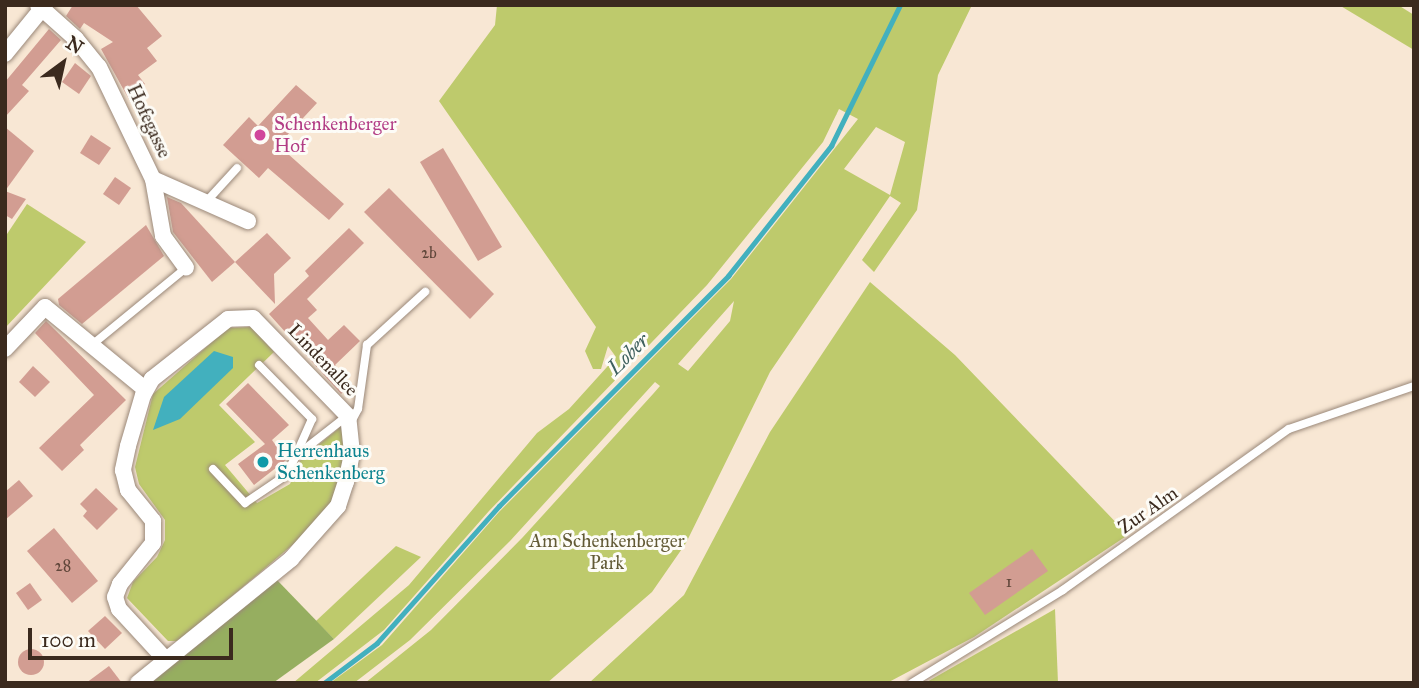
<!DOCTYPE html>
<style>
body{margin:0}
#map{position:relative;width:1419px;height:688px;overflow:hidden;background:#f8e7d4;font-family:"IM FELL Great Primer",serif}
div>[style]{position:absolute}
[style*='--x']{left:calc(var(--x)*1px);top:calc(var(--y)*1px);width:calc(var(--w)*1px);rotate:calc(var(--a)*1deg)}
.green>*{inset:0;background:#beca6c}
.forest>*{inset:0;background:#96ae60}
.water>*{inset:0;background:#42b0be}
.stream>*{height:4.5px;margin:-2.25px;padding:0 2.25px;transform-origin:2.25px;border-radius:2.25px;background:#42b0be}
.building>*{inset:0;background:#d29d92}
.round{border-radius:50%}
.roads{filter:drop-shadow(0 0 2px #9a8879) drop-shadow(0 0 2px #9a8879)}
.lane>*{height:8px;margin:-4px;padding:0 4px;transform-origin:4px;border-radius:4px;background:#fff}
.street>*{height:16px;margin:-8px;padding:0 8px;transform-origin:8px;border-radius:8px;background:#fff}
.dots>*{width:19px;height:19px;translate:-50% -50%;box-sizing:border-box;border:4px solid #fdfcf7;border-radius:50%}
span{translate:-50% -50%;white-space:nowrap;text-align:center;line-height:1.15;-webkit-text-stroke:6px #fdfcf7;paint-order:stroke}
.number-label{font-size:16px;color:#61473b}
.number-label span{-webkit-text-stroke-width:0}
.street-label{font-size:19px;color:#3b2a1e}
.hotel-label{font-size:19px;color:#b23c85}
.left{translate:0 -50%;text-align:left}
.culture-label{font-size:19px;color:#0d838f}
.park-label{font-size:19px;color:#625a35}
.water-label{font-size:21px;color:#3e605e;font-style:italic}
.frame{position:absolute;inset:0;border:7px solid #3b2a1e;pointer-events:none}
.north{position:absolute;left:28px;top:28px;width:70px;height:70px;-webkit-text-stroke:5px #fdfcf7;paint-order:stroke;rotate:33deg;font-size:19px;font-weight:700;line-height:28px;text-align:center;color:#3b2a1e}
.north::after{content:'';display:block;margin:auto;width:24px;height:32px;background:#3b2a1e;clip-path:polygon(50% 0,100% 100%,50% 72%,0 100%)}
.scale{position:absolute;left:28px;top:628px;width:205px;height:32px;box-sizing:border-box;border:4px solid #3b2a1e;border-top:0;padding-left:9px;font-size:21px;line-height:24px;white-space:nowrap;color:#3b2a1e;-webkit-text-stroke:5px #fdfcf7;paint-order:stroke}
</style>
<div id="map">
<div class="green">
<div style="clip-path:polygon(evenodd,497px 5px,972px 5px,938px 75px,917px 210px,874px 272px,862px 260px,901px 203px,890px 196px,770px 372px,686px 543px,652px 592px,547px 683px,365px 683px,431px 630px,523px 537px,653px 394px,660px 386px,655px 382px,510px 541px,410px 640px,354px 683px,330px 683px,382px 645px,499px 512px,731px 279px,858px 119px,839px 109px,823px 142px,707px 285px,489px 511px,384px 630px,315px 683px,293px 683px,409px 585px,537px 433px,569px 409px,616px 357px,608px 346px,601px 369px,593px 369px,585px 351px,596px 327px,439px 101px,495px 25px,497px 5px,876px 127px,905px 142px,890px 195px,844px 169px,876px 127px,497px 5px,734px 301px,730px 321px,688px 371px,678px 364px,734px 301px)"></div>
<div style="clip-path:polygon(1339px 5px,1398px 5px,1414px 15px,1414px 50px)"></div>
<div style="clip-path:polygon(27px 204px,86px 242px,5px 328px,5px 237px)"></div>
<div style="clip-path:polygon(870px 282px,955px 355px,1128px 535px,974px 637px,887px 683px,589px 683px,684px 595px,770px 432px)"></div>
<div style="clip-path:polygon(252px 327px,274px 352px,219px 405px,255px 442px,225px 465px,257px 503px,290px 484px,301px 459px,343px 425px,346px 452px,340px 480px,331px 503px,310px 530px,179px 641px,168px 641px,127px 598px,133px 582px,157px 557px,165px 540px,165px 520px,139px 484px,135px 467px,153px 394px,228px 328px)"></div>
<div style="clip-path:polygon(396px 546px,421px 557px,334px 639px,316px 621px)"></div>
<div style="clip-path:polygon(1055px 609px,1058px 683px,925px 683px)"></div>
</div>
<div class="forest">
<div style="clip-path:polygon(277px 580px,334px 639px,273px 683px,151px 683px)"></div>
</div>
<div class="water">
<div style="clip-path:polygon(214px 351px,233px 357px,233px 368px,180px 419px,153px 430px,164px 397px)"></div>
</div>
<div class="stream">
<div style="--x:324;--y:683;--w:66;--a:-37"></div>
<div style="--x:377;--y:643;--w:183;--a:-48.3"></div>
<div style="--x:499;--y:506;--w:325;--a:-45.1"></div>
<div style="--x:728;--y:276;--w:166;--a:-51.6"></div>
<div style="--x:831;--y:146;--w:157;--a:-63.9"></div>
</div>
<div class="building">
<div style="clip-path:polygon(73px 5px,136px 5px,162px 36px,147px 48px,157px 61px,138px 75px,145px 84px,136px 89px,141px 98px,131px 103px,101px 49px,113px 42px,84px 23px,80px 29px,66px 16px)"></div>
<div style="clip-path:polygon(49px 29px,61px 40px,22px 85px,29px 91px,5px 117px,5px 82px)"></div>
<div style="clip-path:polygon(75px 63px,91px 76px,79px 94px,62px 82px)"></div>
<div style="clip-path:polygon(296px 85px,317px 103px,278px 145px,344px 204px,329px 220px,268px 168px,259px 178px,223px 145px,249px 117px,258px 126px)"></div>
<div style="clip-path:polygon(5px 127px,34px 151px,5px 191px)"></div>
<div style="clip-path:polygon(91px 135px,111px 148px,99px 165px,80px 153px)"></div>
<div style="clip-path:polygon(443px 148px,502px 247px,478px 261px,420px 162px)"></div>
<div style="clip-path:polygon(115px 177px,131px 188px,119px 205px,103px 194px)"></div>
<div style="clip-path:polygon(389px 188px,494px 294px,470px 319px,364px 212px)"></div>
<div style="clip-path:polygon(5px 191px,26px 199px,12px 219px,5px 215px)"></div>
<div style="clip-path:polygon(167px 197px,181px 203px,235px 262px,212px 282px,173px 232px)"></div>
<div style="clip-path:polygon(146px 225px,164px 256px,82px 324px,59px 305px,58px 299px)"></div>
<div style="clip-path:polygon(349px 228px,364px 243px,307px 299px,317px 310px,308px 318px,328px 340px,344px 325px,360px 341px,335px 365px,352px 384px,341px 394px,269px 314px,309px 276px,305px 271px)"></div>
<div style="clip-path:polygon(267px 233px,291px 258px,274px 274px,275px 304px,235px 262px)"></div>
<div style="clip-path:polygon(46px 321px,126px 400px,80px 445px,84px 450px,62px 471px,39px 448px,94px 395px,35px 333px)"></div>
<div style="clip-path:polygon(33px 366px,50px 382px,35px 397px,19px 382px)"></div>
<div style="clip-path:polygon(248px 383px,289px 425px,272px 440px,286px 460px,254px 485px,238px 464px,265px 444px,226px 404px)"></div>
<div style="clip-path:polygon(19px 480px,33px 496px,5px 520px,5px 492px)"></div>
<div style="clip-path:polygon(96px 488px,118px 509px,97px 530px,83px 516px,87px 511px,80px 504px)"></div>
<div style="clip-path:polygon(54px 528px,98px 581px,72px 603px,27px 551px)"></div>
<div style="clip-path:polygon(1032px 549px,1048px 571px,985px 615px,969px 593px)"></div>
<div style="clip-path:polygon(30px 583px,42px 600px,28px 610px,16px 593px)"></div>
<div style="clip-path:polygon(105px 616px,122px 633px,105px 649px,88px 631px)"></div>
<div class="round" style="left:18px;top:649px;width:26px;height:26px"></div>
<div style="clip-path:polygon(109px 666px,122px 683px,86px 683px)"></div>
</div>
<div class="roads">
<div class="lane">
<div style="--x:206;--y:202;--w:46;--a:-47.6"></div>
<div style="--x:93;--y:344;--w:120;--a:-39.3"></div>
<div style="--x:259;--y:365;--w:76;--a:45.5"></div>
<div style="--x:312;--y:419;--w:37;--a:114"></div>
<div style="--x:351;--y:422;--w:15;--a:-62"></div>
<div style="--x:358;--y:409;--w:65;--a:-82"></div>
<div style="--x:367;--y:345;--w:79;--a:-42.4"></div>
<div style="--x:213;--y:469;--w:47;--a:46.7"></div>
<div style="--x:245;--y:503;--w:48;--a:-34"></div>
<div style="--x:285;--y:476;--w:23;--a:-61"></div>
<div style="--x:296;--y:456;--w:65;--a:-38.1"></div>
<div style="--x:912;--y:683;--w:177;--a:-31.6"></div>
<div style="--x:1063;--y:590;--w:277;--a:-35.5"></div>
<div style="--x:1289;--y:429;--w:132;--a:-19"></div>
</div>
<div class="street">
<div style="--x:38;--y:5;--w:51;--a:41.8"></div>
<div style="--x:76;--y:39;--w:36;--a:51"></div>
<div style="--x:99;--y:67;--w:124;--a:64.3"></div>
<div style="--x:153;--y:179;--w:104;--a:23.9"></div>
<div style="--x:5;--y:54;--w:63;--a:-50.8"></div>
<div style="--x:153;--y:179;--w:58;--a:80"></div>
<div style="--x:163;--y:236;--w:39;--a:54"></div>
<div style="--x:5;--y:349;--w:58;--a:-46.4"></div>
<div style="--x:45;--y:307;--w:129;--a:39.4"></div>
<div style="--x:138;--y:683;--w:197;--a:-39"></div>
<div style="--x:291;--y:559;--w:71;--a:-48.4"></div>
<div style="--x:338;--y:506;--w:25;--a:-72"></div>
<div style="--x:346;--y:482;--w:30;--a:-78"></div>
<div style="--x:352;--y:453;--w:37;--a:-96"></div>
<div style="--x:348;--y:416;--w:136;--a:-134.1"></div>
<div style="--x:253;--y:318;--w:25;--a:178"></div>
<div style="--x:228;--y:319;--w:97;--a:141.7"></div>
<div style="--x:152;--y:379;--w:18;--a:119"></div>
<div style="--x:143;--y:395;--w:53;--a:106.4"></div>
<div style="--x:128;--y:446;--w:25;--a:102"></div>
<div style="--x:123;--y:470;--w:21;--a:76"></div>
<div style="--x:128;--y:490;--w:40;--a:51"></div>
<div style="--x:153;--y:521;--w:22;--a:90"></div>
<div style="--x:153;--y:543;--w:53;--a:128.8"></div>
<div style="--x:120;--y:584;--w:14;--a:111"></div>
<div style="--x:115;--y:597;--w:13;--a:72"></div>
<div style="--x:119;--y:609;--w:69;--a:47.3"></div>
</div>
</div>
<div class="dots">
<div style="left:260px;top:135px;background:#d1479c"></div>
<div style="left:263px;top:462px;background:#0f9aa8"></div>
</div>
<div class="number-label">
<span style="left:429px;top:253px">2b</span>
<span style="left:63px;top:566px">28</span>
<span style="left:1009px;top:582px">1</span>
</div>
<div class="street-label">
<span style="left:149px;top:121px;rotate:65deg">Hofegasse</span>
<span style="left:323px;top:360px;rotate:46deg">Lindenallee</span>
<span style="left:1148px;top:510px;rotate:-35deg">Zur Alm</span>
</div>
<div class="hotel-label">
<span class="left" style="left:274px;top:135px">Schenkenberger<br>Hof</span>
</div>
<div class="culture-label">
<span class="left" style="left:277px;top:462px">Herrenhaus<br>Schenkenberg</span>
</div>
<div class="park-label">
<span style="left:607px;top:552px">Am Schenkenberger<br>Park</span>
</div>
<div class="water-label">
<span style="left:628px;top:354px;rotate:-45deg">Lober</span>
</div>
<div class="frame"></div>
<div class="north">N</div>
<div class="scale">100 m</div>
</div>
